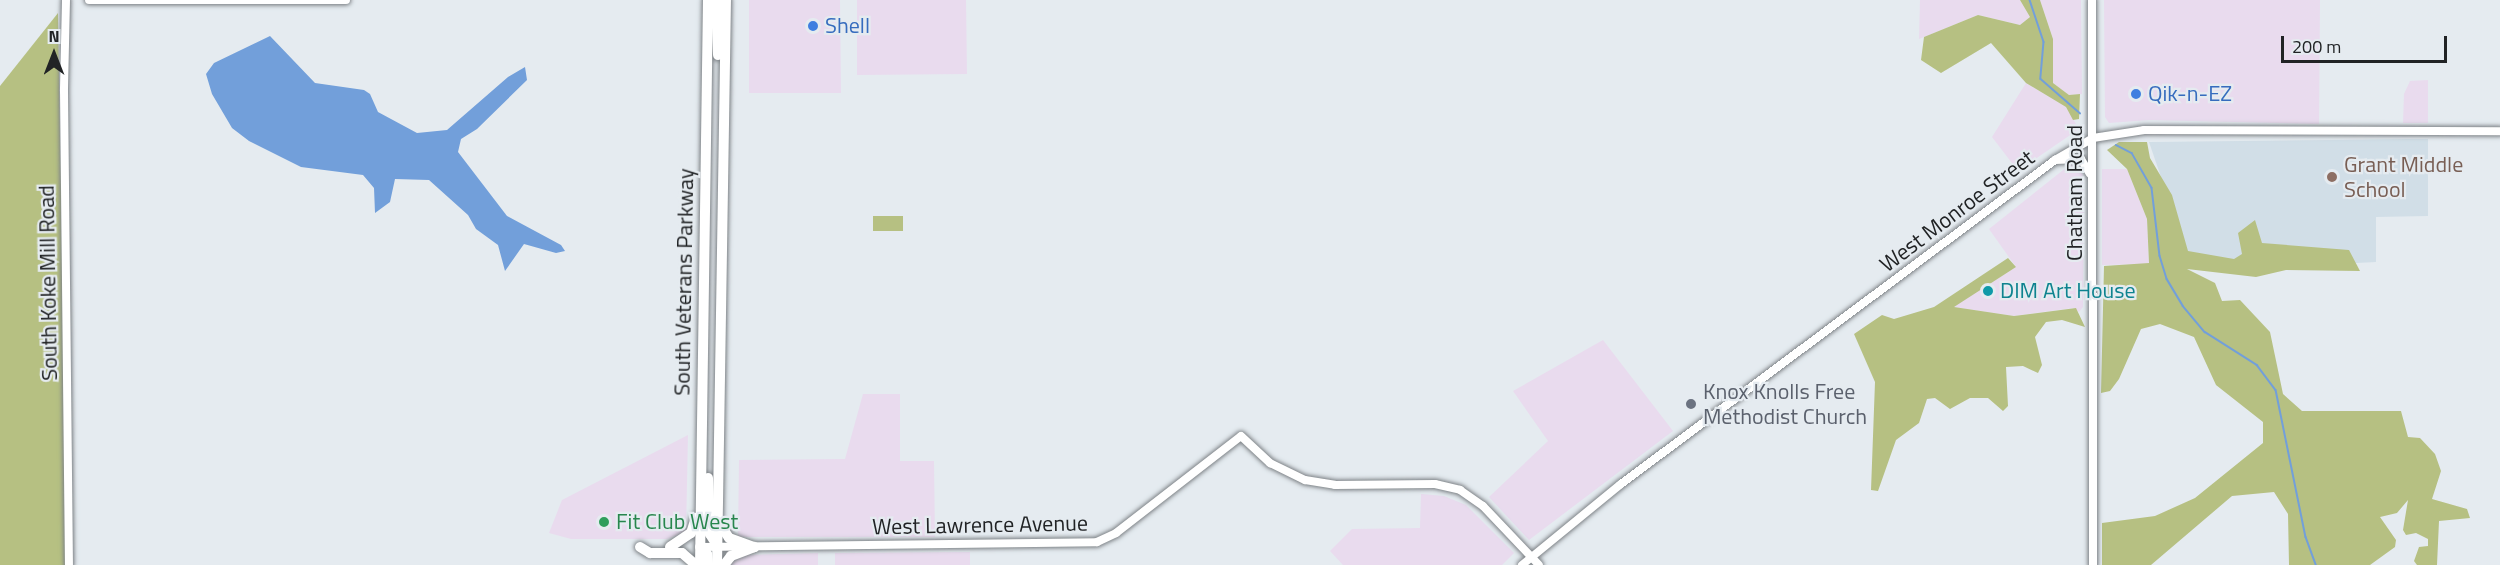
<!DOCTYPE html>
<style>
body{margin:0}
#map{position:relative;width:2500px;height:565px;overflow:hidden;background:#e5ebf0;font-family:"Titillium Web",sans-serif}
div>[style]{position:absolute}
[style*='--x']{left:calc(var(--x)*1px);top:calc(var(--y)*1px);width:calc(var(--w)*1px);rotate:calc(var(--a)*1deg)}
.commercial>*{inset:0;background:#e9dbee}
.built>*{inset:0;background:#d1dee7}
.green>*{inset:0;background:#b6c082}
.water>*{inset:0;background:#729fda}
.stream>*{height:1.5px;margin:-0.75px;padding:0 0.75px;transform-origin:0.75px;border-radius:0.75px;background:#729fda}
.roads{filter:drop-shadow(0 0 2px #7e8387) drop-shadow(0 0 2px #7e8387)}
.secondary>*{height:8px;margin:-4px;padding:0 4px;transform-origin:4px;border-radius:4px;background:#fff}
.highway>*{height:10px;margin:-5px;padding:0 5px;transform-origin:5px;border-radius:5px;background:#fff}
.dots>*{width:16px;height:16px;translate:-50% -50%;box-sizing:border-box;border:3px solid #e5ebf0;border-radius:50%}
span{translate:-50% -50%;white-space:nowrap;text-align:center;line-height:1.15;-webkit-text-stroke:4.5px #e5ebf0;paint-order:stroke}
.shop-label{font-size:22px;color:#366cbe}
.left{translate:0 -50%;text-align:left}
.education-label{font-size:22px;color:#785e54}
.street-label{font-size:22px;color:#212325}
.culture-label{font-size:22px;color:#0d838f}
.worship-label{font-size:22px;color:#5b616d}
.leisure-label{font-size:22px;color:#27864d}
.north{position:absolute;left:24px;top:24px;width:60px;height:60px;-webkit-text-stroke:4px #e5ebf0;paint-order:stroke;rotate:0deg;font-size:16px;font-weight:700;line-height:24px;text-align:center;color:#212325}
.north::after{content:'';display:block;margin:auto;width:21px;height:27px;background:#212325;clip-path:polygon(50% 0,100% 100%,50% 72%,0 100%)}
.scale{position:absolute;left:2281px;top:36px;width:166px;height:27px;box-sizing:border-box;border:3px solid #212325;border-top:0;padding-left:8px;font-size:18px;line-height:21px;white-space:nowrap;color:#212325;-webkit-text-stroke:4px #e5ebf0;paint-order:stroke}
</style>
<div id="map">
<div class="commercial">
<div style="clip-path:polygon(749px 0,840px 0,841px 93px,749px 93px)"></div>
<div style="clip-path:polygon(857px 0,966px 0,967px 74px,857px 75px)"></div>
<div style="clip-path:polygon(1920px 0,2020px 0,2030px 17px,2020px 25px,1978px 15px,1919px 39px)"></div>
<div style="clip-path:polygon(2040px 0,2081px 0,2082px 94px,2069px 95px,2053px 83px,2053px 39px)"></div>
<div style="clip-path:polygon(2104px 0,2320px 0,2319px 124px,2149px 120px,2109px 123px,2105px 117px)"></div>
<div style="clip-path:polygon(2428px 80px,2428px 123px,2403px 123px,2404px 94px,2410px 81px)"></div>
<div style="clip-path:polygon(2026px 83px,2066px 107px,2079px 129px,2018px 171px,1992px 137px)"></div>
<div style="clip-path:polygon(2072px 163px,2081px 166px,2084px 183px,2083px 307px,2079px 312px,2073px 308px,2014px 316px,1953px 307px,2016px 267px,1989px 229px)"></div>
<div style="clip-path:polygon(2102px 169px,2127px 169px,2147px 219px,2149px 264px,2102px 265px)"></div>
<div style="clip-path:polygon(1603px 340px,1673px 431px,1529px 540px,1489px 497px,1548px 441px,1513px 391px)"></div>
<div style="clip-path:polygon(863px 394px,900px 394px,900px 461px,934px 461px,935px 537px,738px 537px,739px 460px,845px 459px)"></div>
<div style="clip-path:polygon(688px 435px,686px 532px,667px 539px,571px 539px,549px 533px,562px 500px)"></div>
<div style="clip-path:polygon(1421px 494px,1444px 496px,1466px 505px,1514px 553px,1502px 565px,1343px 565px,1330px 551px,1352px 529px,1420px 528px)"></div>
<div style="clip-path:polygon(970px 552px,970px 565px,835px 565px,835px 553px)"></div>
<div style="clip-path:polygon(818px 553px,818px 565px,732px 565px,732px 561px,748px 555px)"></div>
</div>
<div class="built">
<div style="clip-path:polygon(2409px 139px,2428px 139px,2428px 216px,2376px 217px,2376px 262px,2356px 263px,2233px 262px,2187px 253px,2149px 142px)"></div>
</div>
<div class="green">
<div style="clip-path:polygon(2020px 0,2040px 0,2053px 39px,2053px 83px,2069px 95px,2080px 94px,2079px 119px,2073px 120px,2066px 107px,2026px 83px,1991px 43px,1941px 73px,1921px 60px,1924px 37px,1978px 15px,2020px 25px,2030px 17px)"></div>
<div style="clip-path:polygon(58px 13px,67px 565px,0 565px,0 86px)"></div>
<div style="clip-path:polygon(2119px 142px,2147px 142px,2150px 158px,2172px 195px,2188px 251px,2234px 259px,2242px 254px,2238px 233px,2255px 220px,2262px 243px,2349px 250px,2360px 271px,2286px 270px,2256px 277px,2187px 269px,2215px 283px,2222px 301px,2240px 300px,2270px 332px,2283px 394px,2302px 411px,2401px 411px,2408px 437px,2420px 438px,2435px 454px,2441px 471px,2432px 499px,2467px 509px,2470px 518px,2439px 521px,2437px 565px,2417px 565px,2414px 561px,2419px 547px,2428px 546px,2428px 539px,2416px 533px,2406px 535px,2403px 530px,2408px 500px,2397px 513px,2380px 517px,2396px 540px,2395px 547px,2370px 565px,2289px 565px,2288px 514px,2274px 492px,2232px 496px,2151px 565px,2102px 565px,2102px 523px,2155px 516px,2195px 498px,2263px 443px,2263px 422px,2216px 385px,2194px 337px,2160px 324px,2141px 329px,2119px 379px,2110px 391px,2101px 393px,2104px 266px,2149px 263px,2147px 219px,2127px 169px,2107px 150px)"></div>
<div style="clip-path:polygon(873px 216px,903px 216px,903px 231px,873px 231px)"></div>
<div style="clip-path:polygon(2008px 258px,2016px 267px,1954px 307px,2014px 316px,2076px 308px,2085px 327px,2062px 320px,2046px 322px,2035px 337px,2042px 365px,2038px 373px,2023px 366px,2006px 367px,2008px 406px,2003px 411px,1988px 398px,1970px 398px,1950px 409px,1935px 398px,1927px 399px,1919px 423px,1896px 440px,1878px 491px,1871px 490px,1875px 382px,1854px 334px,1882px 315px,1894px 319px,1934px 307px)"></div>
</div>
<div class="water">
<div style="clip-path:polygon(270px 36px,315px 83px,364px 90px,370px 94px,378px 112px,417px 133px,447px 130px,508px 77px,525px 67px,527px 80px,477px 129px,461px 139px,458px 152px,507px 216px,561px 245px,565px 251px,556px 253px,524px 244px,505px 271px,498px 245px,476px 229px,468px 215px,429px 180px,395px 179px,390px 202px,375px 213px,374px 188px,363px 175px,301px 167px,249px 141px,232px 128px,212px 94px,206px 74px,214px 63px)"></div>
</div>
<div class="stream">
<div style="--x:2030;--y:0;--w:44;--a:71.6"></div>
<div style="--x:2044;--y:42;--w:37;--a:95"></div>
<div style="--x:2041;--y:79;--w:52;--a:41.1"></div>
<div style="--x:2116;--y:145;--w:18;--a:27"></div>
<div style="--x:2132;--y:153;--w:40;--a:60.3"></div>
<div style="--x:2152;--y:188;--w:68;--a:83.3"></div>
<div style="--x:2160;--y:256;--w:24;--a:73"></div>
<div style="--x:2167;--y:279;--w:31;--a:59"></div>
<div style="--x:2183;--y:306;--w:34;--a:50"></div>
<div style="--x:2205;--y:332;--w:62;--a:32.4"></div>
<div style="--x:2257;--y:365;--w:31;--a:53"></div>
<div style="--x:2276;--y:390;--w:150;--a:78.5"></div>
<div style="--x:2306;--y:537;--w:30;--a:70"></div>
</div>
<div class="roads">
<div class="secondary">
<div style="--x:66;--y:0;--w:91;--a:91.3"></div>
<div style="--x:64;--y:91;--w:474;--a:89.4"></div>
<div style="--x:89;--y:0;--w:257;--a:0"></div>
<div style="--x:2092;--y:0;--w:565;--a:89.9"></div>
<div style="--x:2055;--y:160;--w:26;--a:-2"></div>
<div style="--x:2081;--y:159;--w:17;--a:59"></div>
<div style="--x:700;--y:547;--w:397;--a:-0.7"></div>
<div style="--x:1097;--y:542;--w:21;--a:-25"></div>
<div style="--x:1116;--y:533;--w:158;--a:-37.8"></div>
<div style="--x:1241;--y:436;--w:40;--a:43"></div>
<div style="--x:1270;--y:463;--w:39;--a:26"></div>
<div style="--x:1305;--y:480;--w:30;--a:9"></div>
<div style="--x:1335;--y:485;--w:100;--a:-0.6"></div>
<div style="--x:1435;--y:484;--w:26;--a:13"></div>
<div style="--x:1460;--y:490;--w:28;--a:35"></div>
<div style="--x:1483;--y:506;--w:81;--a:46.5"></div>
<div style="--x:1522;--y:565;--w:128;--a:-39.3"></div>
<div style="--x:1621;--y:484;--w:542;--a:-36.74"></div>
<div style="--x:2055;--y:160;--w:44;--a:-30.1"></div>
<div style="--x:2093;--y:138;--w:52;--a:-8.9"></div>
<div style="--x:2144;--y:130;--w:356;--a:0.2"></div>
</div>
<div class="highway">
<div style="--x:716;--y:0;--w:55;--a:87.9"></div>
<div style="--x:708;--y:478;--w:56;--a:88"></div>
<div style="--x:710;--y:534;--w:15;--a:58"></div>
<div style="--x:719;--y:523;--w:18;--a:56"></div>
<div style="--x:729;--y:538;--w:27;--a:20"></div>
<div style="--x:640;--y:547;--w:12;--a:31"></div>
<div style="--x:650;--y:553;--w:32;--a:0"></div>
<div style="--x:682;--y:553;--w:18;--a:41"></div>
<div style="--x:670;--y:547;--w:25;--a:-34"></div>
<div style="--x:691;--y:533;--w:16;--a:-72"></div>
<div style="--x:700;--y:547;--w:10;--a:45"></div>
<div style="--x:707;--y:554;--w:11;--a:85"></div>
<div style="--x:700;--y:565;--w:565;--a:-89.19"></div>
<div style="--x:717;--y:565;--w:565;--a:-89.09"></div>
<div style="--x:724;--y:565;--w:11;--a:-52"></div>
<div style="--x:731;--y:556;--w:25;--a:-21"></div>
</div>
</div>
<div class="dots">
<div style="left:813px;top:26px;background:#3f7fe0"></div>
<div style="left:2136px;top:94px;background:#3f7fe0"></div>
<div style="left:2332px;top:177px;background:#8d6e63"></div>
<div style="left:1988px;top:291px;background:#0f9aa8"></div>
<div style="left:1691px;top:404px;background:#6b7280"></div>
<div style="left:604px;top:522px;background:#2e9e5b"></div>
</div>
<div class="shop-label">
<span class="left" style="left:825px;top:26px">Shell</span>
<span class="left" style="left:2148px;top:94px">Qik-n-EZ</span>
</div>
<div class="education-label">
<span class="left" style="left:2344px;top:177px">Grant Middle<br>School</span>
</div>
<div class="street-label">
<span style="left:2075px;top:193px;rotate:-90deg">Chatham Road</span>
<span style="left:1957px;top:211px;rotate:-37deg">West Monroe Street</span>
<span style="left:684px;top:282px;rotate:-89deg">South Veterans Parkway</span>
<span style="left:48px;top:283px;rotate:-91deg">South Koke Mill Road</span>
<span style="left:980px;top:525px;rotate:-1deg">West Lawrence Avenue</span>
</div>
<div class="culture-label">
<span class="left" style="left:2000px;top:291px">DIM Art House</span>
</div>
<div class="worship-label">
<span class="left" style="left:1703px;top:404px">Knox Knolls Free<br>Methodist Church</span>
</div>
<div class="leisure-label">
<span class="left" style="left:616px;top:522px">Fit Club West</span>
</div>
<div class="north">N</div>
<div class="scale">200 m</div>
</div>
